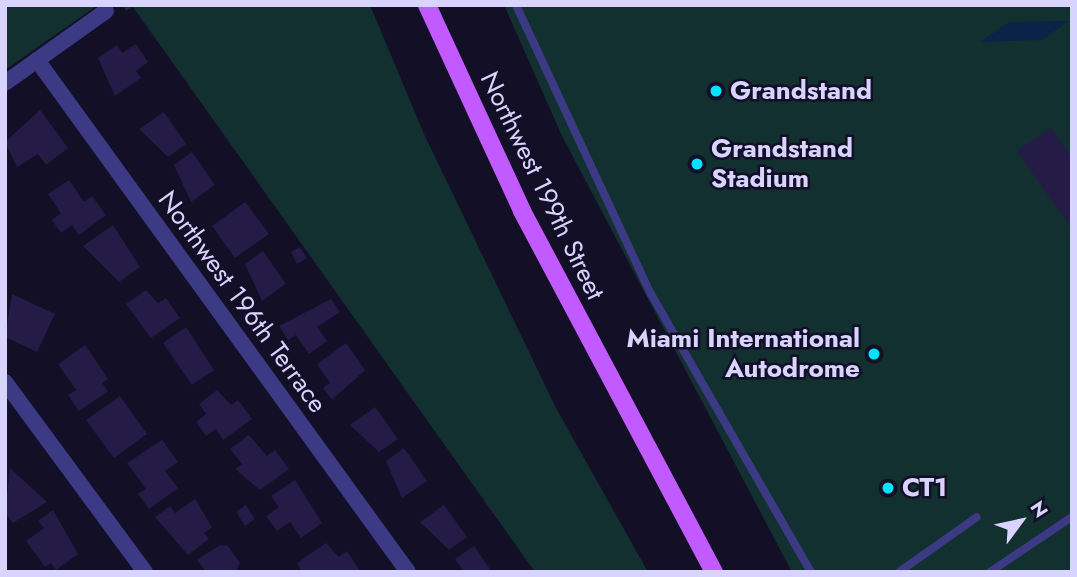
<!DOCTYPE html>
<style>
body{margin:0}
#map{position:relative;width:1077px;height:577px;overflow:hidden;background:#130f26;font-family:Jost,sans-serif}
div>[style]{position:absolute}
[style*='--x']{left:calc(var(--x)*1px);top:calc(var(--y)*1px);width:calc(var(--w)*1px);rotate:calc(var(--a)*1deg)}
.green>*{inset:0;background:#12302f}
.water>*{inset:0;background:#0c2248}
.building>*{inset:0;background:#241b47}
.service>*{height:8px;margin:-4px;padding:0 4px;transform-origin:4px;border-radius:4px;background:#3d3a85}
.minor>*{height:16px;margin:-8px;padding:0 8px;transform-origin:8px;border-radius:8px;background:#3d3a85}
.primary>*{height:18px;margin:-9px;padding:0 9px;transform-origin:9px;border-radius:9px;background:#c25bff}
.dots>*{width:19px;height:19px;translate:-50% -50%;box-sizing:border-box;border:4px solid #130f26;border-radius:50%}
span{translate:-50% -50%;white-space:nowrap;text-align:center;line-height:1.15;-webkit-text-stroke:5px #130f26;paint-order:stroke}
.poi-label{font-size:26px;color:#d9d4ff;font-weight:700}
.left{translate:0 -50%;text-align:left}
.right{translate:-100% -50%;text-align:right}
.street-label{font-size:26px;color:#d9d4ff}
.frame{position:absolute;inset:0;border:7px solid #d9d4ff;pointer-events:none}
.north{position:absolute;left:986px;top:486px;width:70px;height:70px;-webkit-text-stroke:5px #130f26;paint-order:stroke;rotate:57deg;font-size:19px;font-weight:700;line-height:28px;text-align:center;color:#d9d4ff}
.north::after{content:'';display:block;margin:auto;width:24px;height:32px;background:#d9d4ff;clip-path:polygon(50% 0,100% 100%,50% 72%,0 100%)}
</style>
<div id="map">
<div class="green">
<div style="clip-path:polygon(5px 5px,98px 5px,5px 70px)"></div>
<div style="clip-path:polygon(123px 5px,370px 5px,424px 134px,556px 408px,648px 572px,535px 572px,133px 7px,126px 11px)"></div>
<div style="clip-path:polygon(504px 5px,1072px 5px,1072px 572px,792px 572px,562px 136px)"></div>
</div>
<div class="water">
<div style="clip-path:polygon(1069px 21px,1042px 40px,980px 42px,1009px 22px)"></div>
</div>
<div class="building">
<div style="clip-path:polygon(136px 44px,148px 62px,136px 71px,141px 78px,115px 96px,98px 58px,117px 45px,122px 53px)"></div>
<div style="clip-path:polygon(40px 110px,68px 148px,46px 165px,38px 154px,17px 167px,5px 142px)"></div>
<div style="clip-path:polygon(164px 112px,186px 144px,168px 157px,139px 129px)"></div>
<div style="clip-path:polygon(1051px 128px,1072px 157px,1072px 229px,1017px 151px)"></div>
<div style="clip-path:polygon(192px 152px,215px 185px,191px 202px,174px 165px)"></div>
<div style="clip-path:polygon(69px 180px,84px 202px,92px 196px,106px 215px,79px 235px,72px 225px,61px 233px,52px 220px,61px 213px,48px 194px)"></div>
<div style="clip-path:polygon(245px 202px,269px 234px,235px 258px,212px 226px)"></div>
<div style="clip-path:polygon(113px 225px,140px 267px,119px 282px,83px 246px)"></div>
<div style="clip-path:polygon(300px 247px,307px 258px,297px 264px,291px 252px)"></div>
<div style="clip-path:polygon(263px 251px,286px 284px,262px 301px,245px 264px)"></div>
<div style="clip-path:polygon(146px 290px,158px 303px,166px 298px,180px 318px,151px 338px,126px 304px)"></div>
<div style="clip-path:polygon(12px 294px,55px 314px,37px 352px,5px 337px)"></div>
<div style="clip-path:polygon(331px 299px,340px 312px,317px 327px,327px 341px,309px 354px,296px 335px,288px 340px,279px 326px)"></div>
<div style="clip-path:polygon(186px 327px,214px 370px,192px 385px,163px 343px)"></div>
<div style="clip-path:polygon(346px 343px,365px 370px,332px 400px,323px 388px,330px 383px,317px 364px)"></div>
<div style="clip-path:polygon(85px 345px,108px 379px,102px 383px,108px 391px,79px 411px,68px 395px,76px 390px,58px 364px)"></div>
<div style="clip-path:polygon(217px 390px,231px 405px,238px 400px,252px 419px,223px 440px,216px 429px,206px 436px,196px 422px,206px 414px,199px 404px)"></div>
<div style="clip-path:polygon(120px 396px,147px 434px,114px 458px,86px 420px)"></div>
<div style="clip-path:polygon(375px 407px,398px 439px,379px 452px,350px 425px)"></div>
<div style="clip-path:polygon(249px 435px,267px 456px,275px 450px,289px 469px,260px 490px,235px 469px,242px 464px,230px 449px)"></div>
<div style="clip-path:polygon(162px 440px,178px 462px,165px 471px,178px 488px,149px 509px,138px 494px,146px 489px,127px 463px)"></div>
<div style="clip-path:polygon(404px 448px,427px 481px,402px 498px,386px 461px)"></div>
<div style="clip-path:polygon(10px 468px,47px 502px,13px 523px,5px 513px)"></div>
<div style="clip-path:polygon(295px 480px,322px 523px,301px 538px,290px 522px,277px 531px,266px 516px,279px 507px,271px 496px)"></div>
<div style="clip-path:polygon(195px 499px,212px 527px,204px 533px,209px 539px,188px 555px,155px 517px,170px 506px,175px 513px)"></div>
<div style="clip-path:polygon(246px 505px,255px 519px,245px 526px,236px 512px)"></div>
<div style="clip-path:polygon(444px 505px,467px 537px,449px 550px,420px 522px)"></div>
<div style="clip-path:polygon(53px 510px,78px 554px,56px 570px,51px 563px,45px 567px,26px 541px,44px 528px,38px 521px)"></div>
<div style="clip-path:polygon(326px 543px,339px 557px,347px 551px,361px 572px,302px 572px,297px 563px)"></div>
<div style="clip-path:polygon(220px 545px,228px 546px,240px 563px,236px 572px,206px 572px,197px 560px)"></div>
<div style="clip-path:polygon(474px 546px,492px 572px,464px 572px,455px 559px)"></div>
</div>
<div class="service">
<div style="--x:516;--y:5;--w:319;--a:65"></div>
<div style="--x:651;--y:294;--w:321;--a:60.1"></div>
<div style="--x:899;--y:572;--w:95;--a:-35.2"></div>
<div style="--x:990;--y:572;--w:99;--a:-33.9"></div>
</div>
<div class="minor">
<div style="--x:37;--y:60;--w:632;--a:54.07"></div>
<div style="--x:5;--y:83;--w:124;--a:-35.5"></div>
<div style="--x:5;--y:382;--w:236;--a:53.6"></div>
</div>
<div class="primary">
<div style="--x:427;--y:5;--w:227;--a:65.2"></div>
<div style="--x:522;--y:211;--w:409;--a:62"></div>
</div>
<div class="dots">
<div style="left:716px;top:91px;background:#00e5ff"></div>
<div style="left:697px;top:164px;background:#00e5ff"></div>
<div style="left:874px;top:354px;background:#00e5ff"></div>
<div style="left:888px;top:488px;background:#00e5ff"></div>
</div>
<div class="poi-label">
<span class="left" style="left:730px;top:91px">Grandstand</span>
<span class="left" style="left:711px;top:164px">Grandstand<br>Stadium</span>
<span class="right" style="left:860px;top:354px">Miami International<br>Autodrome</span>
<span class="left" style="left:902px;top:488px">CT1</span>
</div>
<div class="street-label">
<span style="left:542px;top:186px;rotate:64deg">Northwest 199th Street</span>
<span style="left:242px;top:302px;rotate:54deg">Northwest 196th Terrace</span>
</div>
<div class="frame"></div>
<div class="north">N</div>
</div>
